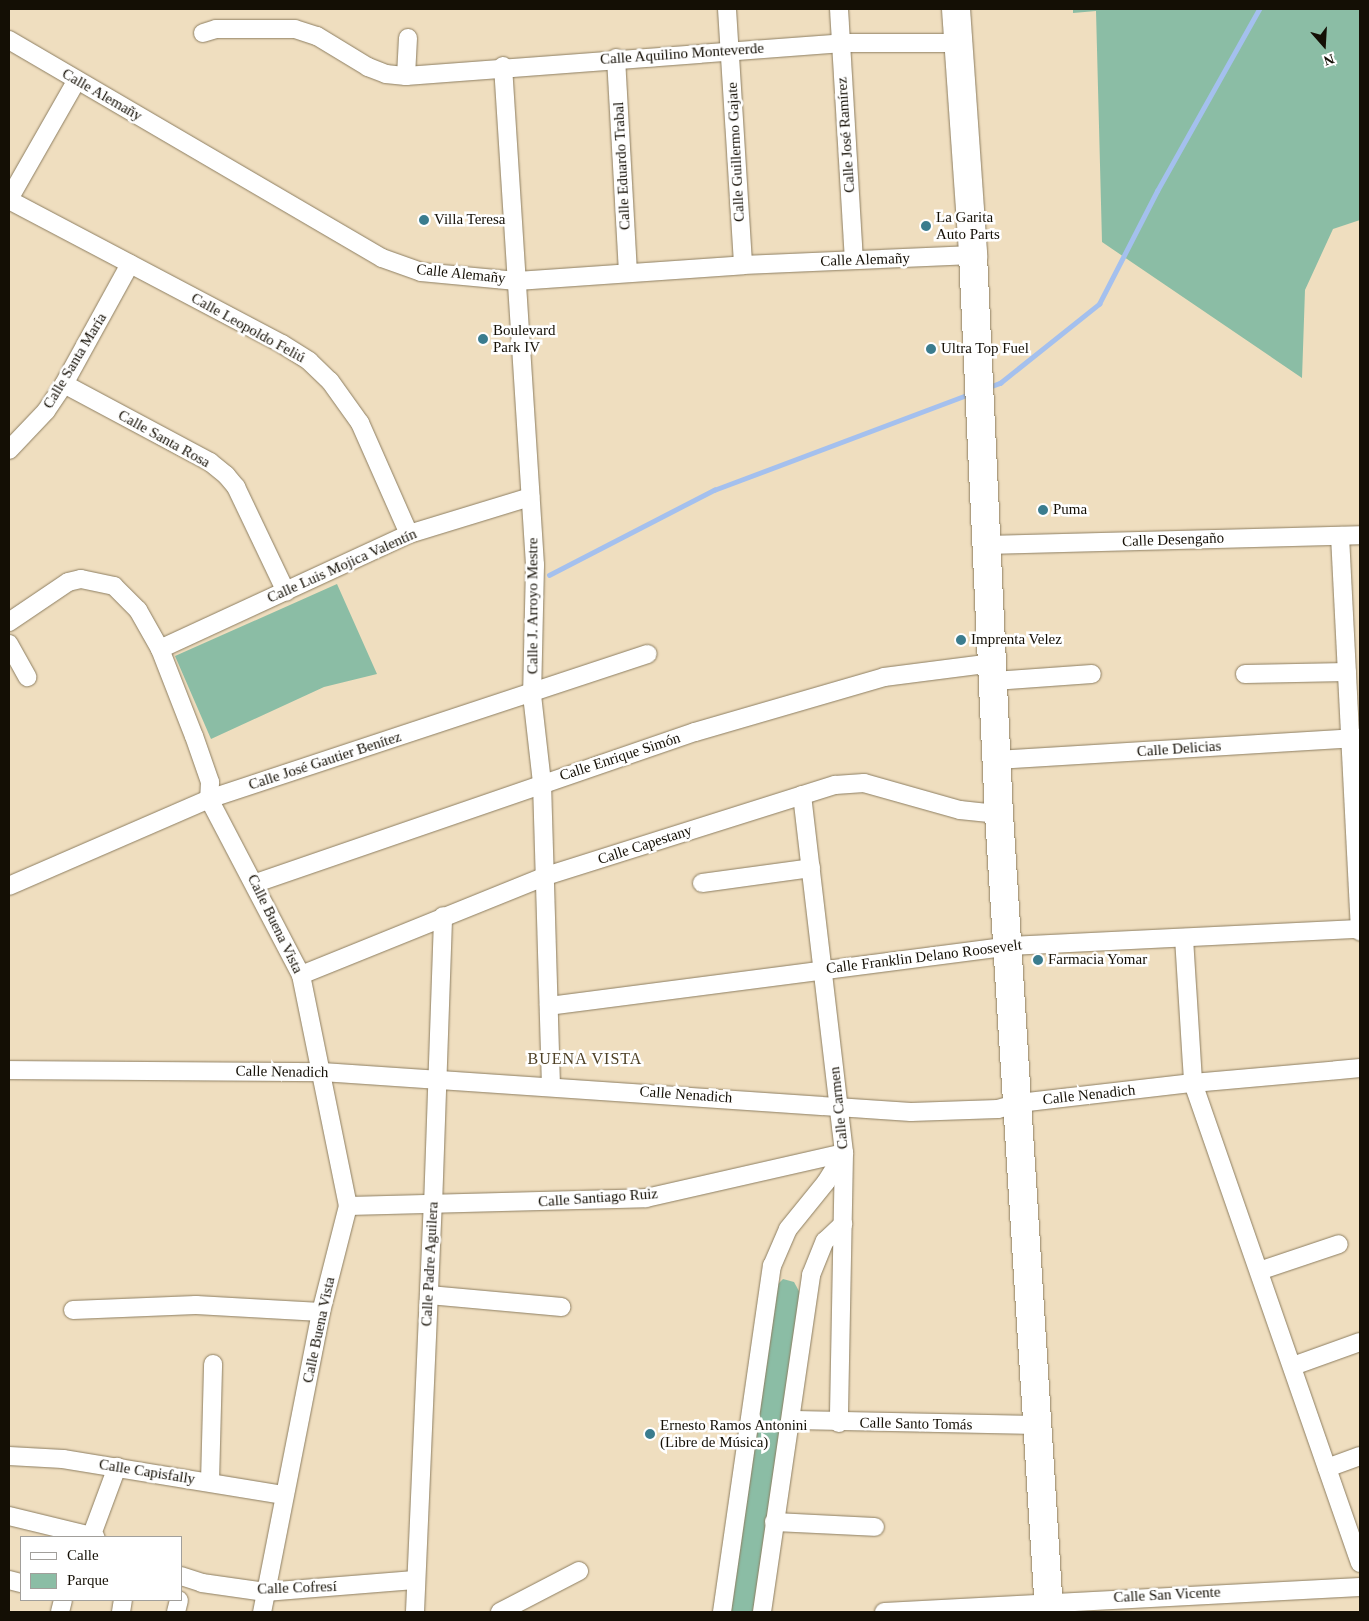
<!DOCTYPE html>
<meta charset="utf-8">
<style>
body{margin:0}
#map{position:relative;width:1369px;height:1621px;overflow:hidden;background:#efdebf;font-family:Georgia,serif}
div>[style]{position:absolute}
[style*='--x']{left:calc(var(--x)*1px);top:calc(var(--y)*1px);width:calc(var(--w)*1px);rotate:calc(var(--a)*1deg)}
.green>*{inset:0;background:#8bbda5}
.stream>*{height:4.5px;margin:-2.25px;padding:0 2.25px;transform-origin:2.25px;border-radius:2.25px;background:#a4c0ee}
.roads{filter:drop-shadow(0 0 1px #8d7e61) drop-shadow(0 0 1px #8d7e61)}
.minor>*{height:18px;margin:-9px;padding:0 9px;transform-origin:9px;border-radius:9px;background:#fff}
.primary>*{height:28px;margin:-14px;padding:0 14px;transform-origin:14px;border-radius:14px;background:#fff}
.dots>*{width:14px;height:14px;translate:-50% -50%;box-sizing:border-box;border:2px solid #fff;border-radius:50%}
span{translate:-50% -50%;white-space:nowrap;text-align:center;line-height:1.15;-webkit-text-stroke:5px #fff;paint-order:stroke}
.street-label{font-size:15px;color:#140f05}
.poi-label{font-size:15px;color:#140f05}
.left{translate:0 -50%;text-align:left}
.neighbourhood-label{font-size:16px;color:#4e4025;letter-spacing:1px}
.frame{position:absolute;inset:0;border:10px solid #140f05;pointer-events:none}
.legend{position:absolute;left:20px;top:1536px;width:162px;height:65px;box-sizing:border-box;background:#fff;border:1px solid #a19f9b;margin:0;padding:6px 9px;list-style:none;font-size:15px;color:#140f05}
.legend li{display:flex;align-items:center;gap:10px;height:25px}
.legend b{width:25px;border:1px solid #a19f9b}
.north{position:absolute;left:1299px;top:20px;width:50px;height:50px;-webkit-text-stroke:4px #fff;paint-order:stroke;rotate:161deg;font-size:14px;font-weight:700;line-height:20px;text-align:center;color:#140f05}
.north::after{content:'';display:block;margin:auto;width:18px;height:22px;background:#140f05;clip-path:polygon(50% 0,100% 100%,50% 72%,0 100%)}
</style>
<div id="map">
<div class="green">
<div style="clip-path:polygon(1073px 9px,1360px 9px,1360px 220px,1333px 229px,1305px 290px,1302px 378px,1102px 242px,1096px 11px,1073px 13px)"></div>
<div style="clip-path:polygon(337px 584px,377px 674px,324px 687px,211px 739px,175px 656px)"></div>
<div style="clip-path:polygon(783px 1279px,794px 1282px,800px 1293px,753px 1612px,728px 1612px,777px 1285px)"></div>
</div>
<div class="stream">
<div style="--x:989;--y:387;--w:12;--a:-20"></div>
<div style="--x:1000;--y:383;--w:127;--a:-38.6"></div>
<div style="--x:1099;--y:304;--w:127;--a:-62.8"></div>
<div style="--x:1157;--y:191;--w:209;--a:-60.7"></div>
<div style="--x:549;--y:575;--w:186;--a:-27.3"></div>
<div style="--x:714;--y:490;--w:273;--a:-20.6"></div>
</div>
<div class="roads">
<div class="minor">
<div style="--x:727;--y:9;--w:256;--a:86.4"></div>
<div style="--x:839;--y:9;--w:251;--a:86.6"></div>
<div style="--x:203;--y:33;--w:14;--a:-17"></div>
<div style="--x:216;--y:29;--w:79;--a:0"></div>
<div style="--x:295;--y:29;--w:23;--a:18"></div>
<div style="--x:317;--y:36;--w:60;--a:31.3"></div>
<div style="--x:368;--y:67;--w:19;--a:21"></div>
<div style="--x:386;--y:74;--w:20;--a:6"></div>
<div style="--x:406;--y:76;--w:435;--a:-4.3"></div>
<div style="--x:840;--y:43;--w:119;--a:0"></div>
<div style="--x:9;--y:40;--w:432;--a:30.3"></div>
<div style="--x:382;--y:258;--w:41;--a:19.7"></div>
<div style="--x:421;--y:272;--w:96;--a:5.4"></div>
<div style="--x:517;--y:281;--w:227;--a:-4"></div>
<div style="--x:743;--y:265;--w:230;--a:-2.5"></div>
<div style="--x:616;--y:58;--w:215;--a:86.8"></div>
<div style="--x:503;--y:66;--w:500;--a:86.33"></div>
<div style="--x:535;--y:565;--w:130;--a:91.3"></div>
<div style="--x:532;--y:695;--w:89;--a:83.5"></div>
<div style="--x:542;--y:783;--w:303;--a:88.3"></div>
<div style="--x:406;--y:76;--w:38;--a:-87"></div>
<div style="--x:9;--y:199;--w:137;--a:-60.3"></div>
<div style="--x:9;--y:200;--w:309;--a:27.8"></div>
<div style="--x:282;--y:344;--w:32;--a:32"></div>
<div style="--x:309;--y:361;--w:29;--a:44"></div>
<div style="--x:330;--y:381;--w:52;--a:54.5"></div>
<div style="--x:360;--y:423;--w:121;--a:66.2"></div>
<div style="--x:64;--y:384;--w:166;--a:28.1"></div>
<div style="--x:210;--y:462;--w:21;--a:39"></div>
<div style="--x:226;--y:475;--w:16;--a:50"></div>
<div style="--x:236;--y:487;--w:116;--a:64.5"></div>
<div style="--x:9;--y:450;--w:54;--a:-46.5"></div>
<div style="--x:46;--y:411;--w:32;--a:-56"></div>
<div style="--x:64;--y:384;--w:137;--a:-61.2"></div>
<div style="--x:1340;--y:536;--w:396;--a:87.1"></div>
<div style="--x:986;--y:545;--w:374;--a:-1.5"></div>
<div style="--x:9;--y:622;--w:71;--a:-34.1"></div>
<div style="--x:68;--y:582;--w:13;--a:-13"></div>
<div style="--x:81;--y:579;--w:34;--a:12"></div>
<div style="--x:114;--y:586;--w:34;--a:45"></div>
<div style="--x:138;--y:610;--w:45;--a:60.6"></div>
<div style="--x:160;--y:649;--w:93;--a:68.7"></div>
<div style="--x:194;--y:736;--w:49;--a:70.8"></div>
<div style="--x:210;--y:782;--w:17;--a:93"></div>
<div style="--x:209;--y:799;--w:199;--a:62.4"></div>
<div style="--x:301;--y:975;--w:236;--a:78.5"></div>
<div style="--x:348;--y:1206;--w:109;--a:104.3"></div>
<div style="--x:321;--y:1312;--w:306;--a:101.1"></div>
<div style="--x:9;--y:644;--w:38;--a:61"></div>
<div style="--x:160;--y:649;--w:274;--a:-24.8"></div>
<div style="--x:409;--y:534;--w:127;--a:-17"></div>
<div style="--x:1245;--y:674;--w:102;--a:-1.1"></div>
<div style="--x:994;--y:681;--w:98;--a:-4.1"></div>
<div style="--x:997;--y:760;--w:364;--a:-3.5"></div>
<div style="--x:802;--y:795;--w:360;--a:83.3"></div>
<div style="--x:844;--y:1153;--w:270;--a:91.1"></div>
<div style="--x:256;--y:883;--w:464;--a:-19"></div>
<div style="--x:695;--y:732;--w:197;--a:-16.2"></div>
<div style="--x:884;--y:677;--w:110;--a:-7.3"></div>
<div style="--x:702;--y:883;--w:110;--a:-7.8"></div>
<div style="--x:9;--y:886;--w:218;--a:-23.5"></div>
<div style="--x:209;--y:799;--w:462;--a:-18.3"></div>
<div style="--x:1184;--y:938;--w:145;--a:86.4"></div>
<div style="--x:1193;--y:1083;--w:508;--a:70.82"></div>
<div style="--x:301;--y:975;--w:264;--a:-22"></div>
<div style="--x:546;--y:876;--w:303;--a:-17.5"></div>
<div style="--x:835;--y:785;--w:29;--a:-4"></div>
<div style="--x:864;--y:783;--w:100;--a:15.7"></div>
<div style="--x:960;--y:810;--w:39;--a:6"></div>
<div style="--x:549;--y:1006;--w:463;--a:-7.4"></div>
<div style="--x:1008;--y:946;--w:352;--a:-2.8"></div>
<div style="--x:9;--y:1070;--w:313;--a:0.4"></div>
<div style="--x:322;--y:1072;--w:590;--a:3.89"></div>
<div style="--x:911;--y:1112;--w:87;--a:-2"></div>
<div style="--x:998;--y:1109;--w:22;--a:-16"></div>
<div style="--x:1019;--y:1103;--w:175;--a:-6.6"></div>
<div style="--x:1193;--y:1083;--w:168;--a:-5.1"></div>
<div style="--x:348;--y:1206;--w:298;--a:-1.5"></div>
<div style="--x:646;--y:1198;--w:203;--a:-12.8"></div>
<div style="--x:1259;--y:1271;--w:84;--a:-18.6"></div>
<div style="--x:429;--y:1295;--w:133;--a:5.2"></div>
<div style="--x:73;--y:1310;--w:123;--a:-2.3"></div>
<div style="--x:196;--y:1305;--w:125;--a:3.2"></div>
<div style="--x:1293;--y:1366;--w:71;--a:-19.7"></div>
<div style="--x:792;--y:1420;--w:247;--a:1.2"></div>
<div style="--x:9;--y:1456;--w:54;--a:3.2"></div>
<div style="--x:63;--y:1459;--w:224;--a:9.3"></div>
<div style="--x:1327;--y:1468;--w:35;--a:-20"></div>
<div style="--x:210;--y:1482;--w:118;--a:-88.5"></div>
<div style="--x:9;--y:1516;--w:89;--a:13.7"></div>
<div style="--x:774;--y:1522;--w:101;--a:2.8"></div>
<div style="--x:91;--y:1537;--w:75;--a:-69.6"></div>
<div style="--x:181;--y:1576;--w:22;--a:18"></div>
<div style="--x:202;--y:1583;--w:64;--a:8.1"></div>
<div style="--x:265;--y:1592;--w:150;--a:-4.6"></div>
<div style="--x:9;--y:1580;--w:12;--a:14"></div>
<div style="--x:60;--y:1612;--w:12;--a:-76"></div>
<div style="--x:121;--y:1612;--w:12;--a:-81"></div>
<div style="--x:176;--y:1612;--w:12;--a:-76"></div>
<div style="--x:415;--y:1612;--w:406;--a:-87.5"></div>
<div style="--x:433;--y:1206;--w:290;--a:-88"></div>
<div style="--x:500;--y:1612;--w:89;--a:-27.4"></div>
<div style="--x:722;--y:1612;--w:350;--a:-81.8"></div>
<div style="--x:772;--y:1266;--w:40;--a:-66.6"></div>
<div style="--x:788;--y:1229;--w:60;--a:-51"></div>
<div style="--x:826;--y:1182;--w:34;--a:-58"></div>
<div style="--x:762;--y:1612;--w:341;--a:-81.7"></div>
<div style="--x:811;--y:1275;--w:37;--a:-68"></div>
<div style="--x:825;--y:1241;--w:25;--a:-43"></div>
<div style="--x:884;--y:1612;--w:477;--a:-3"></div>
</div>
<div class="primary">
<div style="--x:956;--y:9;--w:247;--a:86"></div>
<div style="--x:973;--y:255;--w:560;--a:87.34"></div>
<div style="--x:999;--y:814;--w:800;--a:86.41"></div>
</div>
</div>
<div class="dots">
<div style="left:424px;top:220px;background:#3a7c8e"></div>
<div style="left:926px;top:226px;background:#3a7c8e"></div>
<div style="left:483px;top:339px;background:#3a7c8e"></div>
<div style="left:931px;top:349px;background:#3a7c8e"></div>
<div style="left:1043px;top:510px;background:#3a7c8e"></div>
<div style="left:961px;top:640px;background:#3a7c8e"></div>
<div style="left:1038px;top:960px;background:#3a7c8e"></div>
<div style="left:650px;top:1434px;background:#3a7c8e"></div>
</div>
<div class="street-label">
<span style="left:682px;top:54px;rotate:-4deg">Calle Aquilino Monteverde</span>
<span style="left:102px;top:95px;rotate:30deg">Calle Alemañy</span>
<span style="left:846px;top:135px;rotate:-94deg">Calle José Ramírez</span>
<span style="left:736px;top:152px;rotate:-93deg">Calle Guillermo Gajate</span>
<span style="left:622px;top:166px;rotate:-93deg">Calle Eduardo Trabal</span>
<span style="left:865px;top:260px;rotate:-2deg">Calle Alemañy</span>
<span style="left:461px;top:274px;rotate:6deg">Calle Alemañy</span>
<span style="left:248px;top:328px;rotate:29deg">Calle Leopoldo Feliú</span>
<span style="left:75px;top:361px;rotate:-59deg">Calle Santa María</span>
<span style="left:164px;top:439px;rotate:29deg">Calle Santa Rosa</span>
<span style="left:1173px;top:540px;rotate:-2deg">Calle Desengaño</span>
<span style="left:342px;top:566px;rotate:-24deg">Calle Luis Mojica Valentín</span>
<span style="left:533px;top:606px;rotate:-90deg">Calle J. Arroyo Mestre</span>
<span style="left:1179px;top:749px;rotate:-4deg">Calle Delicias</span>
<span style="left:620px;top:757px;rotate:-18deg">Calle Enrique Simón</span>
<span style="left:325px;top:761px;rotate:-18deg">Calle José Gautier Benítez</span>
<span style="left:645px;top:845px;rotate:-18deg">Calle Capestany</span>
<span style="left:275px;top:924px;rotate:64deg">Calle Buena Vista</span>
<span style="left:924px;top:957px;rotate:-7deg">Calle Franklin Delano Roosevelt</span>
<span style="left:282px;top:1072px;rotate:1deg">Calle Nenadich</span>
<span style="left:686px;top:1095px;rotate:4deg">Calle Nenadich</span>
<span style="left:1089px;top:1095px;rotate:-6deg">Calle Nenadich</span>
<span style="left:839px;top:1108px;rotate:-96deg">Calle Carmen</span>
<span style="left:598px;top:1198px;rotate:-4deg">Calle Santiago Ruiz</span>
<span style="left:430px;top:1264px;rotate:-87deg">Calle Padre Aguilera</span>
<span style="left:319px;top:1330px;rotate:-78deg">Calle Buena Vista</span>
<span style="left:916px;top:1424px;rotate:1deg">Calle Santo Tomás</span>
<span style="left:147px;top:1472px;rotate:9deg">Calle Capisfally</span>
<span style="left:297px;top:1588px;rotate:-2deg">Calle Cofresí</span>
<span style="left:1167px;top:1595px;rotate:-3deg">Calle San Vicente</span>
</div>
<div class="poi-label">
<span class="left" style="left:936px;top:226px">La Garita<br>Auto Parts</span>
<span class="left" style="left:434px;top:220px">Villa Teresa</span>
<span class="left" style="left:493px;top:339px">Boulevard<br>Park IV</span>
<span class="left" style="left:941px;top:349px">Ultra Top Fuel</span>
<span class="left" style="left:1053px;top:510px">Puma</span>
<span class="left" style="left:971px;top:640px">Imprenta Velez</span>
<span class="left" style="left:1048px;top:960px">Farmacia Yomar</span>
<span class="left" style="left:660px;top:1434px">Ernesto Ramos Antonini<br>(Libre de Música)</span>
</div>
<div class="neighbourhood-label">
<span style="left:585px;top:1059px">BUENA VISTA</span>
</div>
<div class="frame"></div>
<ul class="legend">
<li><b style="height:6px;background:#fff"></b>Calle</li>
<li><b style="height:14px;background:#8bbda5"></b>Parque</li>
</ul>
<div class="north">N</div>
</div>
